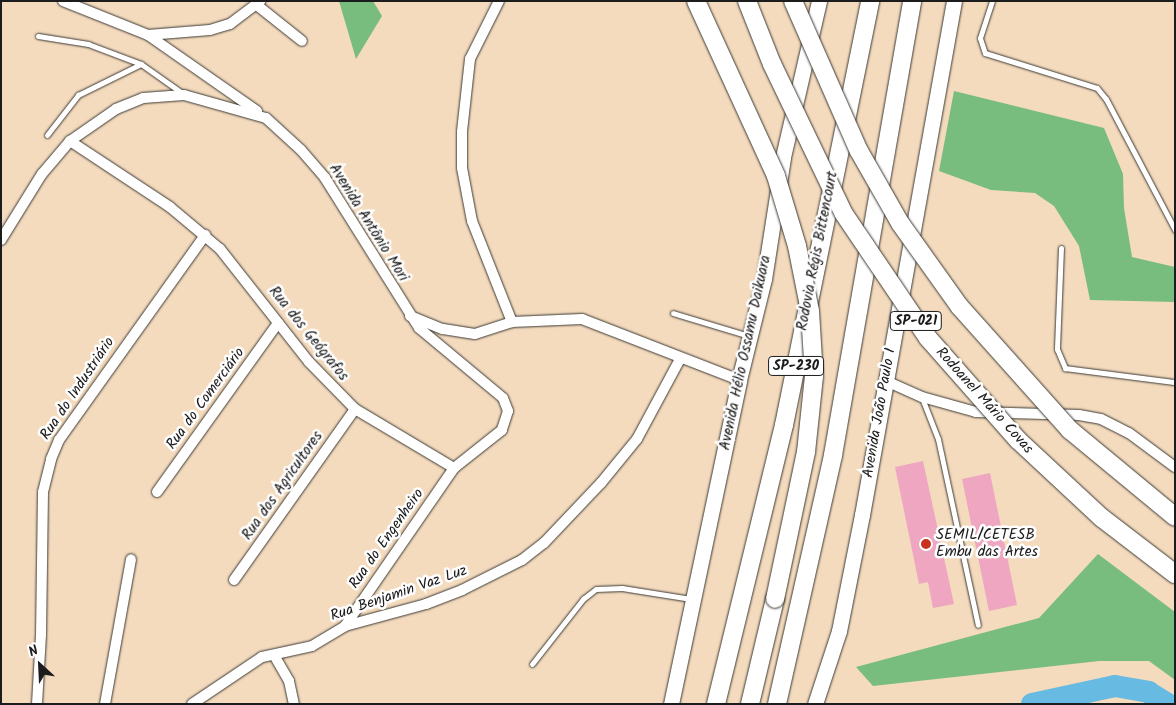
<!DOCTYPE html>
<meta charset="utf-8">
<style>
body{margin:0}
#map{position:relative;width:1176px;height:705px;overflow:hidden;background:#f4dbbe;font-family:Kalam,sans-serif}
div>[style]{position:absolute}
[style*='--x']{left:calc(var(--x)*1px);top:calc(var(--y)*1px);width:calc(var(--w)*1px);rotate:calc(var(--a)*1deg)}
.forest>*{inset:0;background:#78bc7e}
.river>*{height:22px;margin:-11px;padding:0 11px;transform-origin:11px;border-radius:11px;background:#67bae2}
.building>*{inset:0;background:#eea6c1}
.roads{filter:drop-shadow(0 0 1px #3c3934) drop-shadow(0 0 1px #3c3934)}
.service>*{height:5px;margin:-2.5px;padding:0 2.5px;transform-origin:2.5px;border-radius:2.5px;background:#fff}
.minor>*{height:10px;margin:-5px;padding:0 5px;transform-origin:5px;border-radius:5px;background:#fff}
.primary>*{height:15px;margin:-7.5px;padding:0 7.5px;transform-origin:7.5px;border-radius:7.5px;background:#fff}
.motorway>*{height:18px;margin:-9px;padding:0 9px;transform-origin:9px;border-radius:9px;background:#fff}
.bridges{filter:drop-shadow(0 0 1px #3c3934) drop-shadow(0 0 1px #3c3934)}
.motorway-bridge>*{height:18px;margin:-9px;padding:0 9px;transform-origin:9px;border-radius:9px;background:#fff}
.dots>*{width:14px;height:14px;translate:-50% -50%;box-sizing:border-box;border:2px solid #fff;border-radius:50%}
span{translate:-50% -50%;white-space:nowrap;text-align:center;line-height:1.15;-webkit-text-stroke:5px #fff;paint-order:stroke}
.shield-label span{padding:1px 4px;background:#fff;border:1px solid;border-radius:4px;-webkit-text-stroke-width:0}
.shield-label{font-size:14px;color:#1c1c1c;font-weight:700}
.street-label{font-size:15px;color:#1c1c1c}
.poi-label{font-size:15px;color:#1c1c1c}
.left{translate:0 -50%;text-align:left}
.frame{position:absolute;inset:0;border:2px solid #1c1c1c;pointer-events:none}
.north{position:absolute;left:15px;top:640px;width:50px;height:50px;-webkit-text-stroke:4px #fff;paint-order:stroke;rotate:335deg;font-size:14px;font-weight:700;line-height:20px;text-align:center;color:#1c1c1c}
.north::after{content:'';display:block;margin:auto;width:18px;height:22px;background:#1c1c1c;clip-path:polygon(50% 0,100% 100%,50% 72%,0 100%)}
</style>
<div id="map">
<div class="forest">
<div style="clip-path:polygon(339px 1px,373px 1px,382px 16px,356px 59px)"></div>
<div style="clip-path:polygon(954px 91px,1104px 128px,1123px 174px,1124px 208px,1132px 257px,1175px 267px,1175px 302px,1090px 300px,1079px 246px,1054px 206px,1035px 193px,991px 190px,939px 171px)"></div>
<div style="clip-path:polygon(1098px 554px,1175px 612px,1175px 680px,1149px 661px,1099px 661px,873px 686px,856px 667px,1039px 618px)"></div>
</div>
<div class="river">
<div style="--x:1032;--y:704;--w:85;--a:-12.2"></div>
<div style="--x:1115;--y:686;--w:34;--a:10"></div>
<div style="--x:1148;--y:692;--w:23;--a:31"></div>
</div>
<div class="building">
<div style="clip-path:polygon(923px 461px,954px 604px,933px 608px,928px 582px,919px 584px,895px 467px)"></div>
<div style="clip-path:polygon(990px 473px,1017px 605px,989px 611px,962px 479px)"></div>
</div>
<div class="roads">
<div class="service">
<div style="--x:992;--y:1;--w:39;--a:108"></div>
<div style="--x:980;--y:38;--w:16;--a:72"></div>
<div style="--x:985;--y:53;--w:117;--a:17.4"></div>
<div style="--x:1097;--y:88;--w:14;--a:51"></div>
<div style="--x:1106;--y:99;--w:148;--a:62.2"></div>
<div style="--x:38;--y:36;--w:51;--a:9.1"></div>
<div style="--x:88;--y:44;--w:57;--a:20.7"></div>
<div style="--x:141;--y:64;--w:50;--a:35.3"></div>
<div style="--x:47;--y:135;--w:51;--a:-52.2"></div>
<div style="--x:78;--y:95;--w:70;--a:-26.2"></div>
<div style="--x:1061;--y:248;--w:101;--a:92.3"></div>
<div style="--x:1057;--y:349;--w:21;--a:67"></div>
<div style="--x:1065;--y:368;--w:111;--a:7.3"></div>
<div style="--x:673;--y:313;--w:79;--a:16.8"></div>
<div style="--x:922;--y:398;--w:44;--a:68.7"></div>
<div style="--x:938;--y:439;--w:190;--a:77.9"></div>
<div style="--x:532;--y:664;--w:83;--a:-51.9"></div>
<div style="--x:583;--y:599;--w:16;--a:-38"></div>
<div style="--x:596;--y:589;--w:26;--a:-2"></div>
<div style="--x:622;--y:588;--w:70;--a:9.1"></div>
</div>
<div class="minor">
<div style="--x:63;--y:1;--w:92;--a:21.8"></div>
<div style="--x:148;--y:35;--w:133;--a:34.9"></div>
<div style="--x:499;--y:1;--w:65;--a:116.6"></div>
<div style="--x:470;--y:59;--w:73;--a:96.3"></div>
<div style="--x:462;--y:132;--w:36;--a:90"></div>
<div style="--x:462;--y:168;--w:54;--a:79.3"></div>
<div style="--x:472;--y:221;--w:109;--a:68.4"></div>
<div style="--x:258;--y:6;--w:56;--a:38.5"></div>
<div style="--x:148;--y:35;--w:62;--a:-4.6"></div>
<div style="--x:210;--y:30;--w:21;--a:-17"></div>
<div style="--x:230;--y:24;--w:38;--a:-37"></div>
<div style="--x:1;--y:240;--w:78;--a:-58.2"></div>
<div style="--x:42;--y:174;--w:43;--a:-49.7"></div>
<div style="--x:70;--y:141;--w:56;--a:-34.8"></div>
<div style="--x:116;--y:109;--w:29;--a:-22"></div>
<div style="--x:143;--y:98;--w:41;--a:-4.2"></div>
<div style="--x:184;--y:95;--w:85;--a:15.7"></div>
<div style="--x:266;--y:118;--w:47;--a:42.4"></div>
<div style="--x:301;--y:150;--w:37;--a:49"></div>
<div style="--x:325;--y:178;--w:177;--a:57.9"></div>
<div style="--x:419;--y:328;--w:109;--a:39.8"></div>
<div style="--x:503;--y:398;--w:14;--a:69"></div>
<div style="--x:508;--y:411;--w:20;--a:108"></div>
<div style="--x:502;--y:430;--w:61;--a:141.6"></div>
<div style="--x:454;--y:468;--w:115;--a:-149.2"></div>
<div style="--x:355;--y:409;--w:66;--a:-134.4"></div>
<div style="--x:309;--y:362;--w:144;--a:-128.2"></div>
<div style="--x:220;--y:249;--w:65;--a:-140"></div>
<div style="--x:170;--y:207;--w:120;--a:-146.6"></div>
<div style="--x:410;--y:316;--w:35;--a:22"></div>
<div style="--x:443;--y:329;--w:32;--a:9"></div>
<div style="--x:475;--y:334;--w:39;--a:-18"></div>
<div style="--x:512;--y:322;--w:70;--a:-2.5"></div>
<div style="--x:582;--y:319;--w:168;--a:21.2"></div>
<div style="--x:886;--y:381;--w:39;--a:24"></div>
<div style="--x:922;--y:397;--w:56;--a:15.5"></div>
<div style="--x:976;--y:412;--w:103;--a:1.7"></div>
<div style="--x:1079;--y:415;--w:22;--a:10"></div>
<div style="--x:1101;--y:419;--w:31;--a:27"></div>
<div style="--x:1129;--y:433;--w:57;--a:36.5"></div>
<div style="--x:157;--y:492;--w:208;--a:-54.4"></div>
<div style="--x:234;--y:580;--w:209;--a:-54.7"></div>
<div style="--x:345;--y:626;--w:192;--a:-55.4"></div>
<div style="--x:274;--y:655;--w:30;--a:60"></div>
<div style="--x:289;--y:681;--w:24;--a:78"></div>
<div style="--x:37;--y:704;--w:69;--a:-86.7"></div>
<div style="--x:41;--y:635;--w:143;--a:-89.2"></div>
<div style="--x:43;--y:492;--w:34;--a:-76"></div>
<div style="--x:51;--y:459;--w:21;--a:-67"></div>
<div style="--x:59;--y:440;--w:252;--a:-54.5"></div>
<div style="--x:105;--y:704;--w:147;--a:-79.8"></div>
<div style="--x:192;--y:704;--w:84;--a:-33.9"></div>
<div style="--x:262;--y:657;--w:51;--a:-12.4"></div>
<div style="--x:312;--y:646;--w:39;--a:-31"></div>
<div style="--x:345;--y:626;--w:84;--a:-15.2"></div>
<div style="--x:426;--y:604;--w:39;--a:-21"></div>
<div style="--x:462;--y:590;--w:67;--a:-26.6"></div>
<div style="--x:522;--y:560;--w:28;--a:-38"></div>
<div style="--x:544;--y:543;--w:83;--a:-46.5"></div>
<div style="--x:601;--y:483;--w:57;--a:-50.7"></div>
<div style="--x:637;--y:439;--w:91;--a:-61.7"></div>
</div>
<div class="primary">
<div style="--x:671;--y:704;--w:331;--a:-78.1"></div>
<div style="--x:739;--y:380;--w:104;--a:-76.1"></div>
<div style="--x:764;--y:279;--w:123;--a:-81.1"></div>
<div style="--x:783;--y:157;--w:160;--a:-77"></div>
<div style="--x:815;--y:704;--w:77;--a:-71.8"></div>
<div style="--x:839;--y:631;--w:118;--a:-78.8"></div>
<div style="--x:862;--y:515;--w:522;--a:-79.85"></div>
</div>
<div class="motorway">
<div style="--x:716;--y:704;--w:287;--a:-76.3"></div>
<div style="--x:784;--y:425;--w:433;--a:-78.5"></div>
<div style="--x:750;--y:704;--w:108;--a:-76.6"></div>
<div style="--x:777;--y:704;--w:255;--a:-77.3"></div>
<div style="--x:833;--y:455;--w:461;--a:-80.1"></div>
</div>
</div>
<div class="bridges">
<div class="motorway-bridge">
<div style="--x:696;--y:1;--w:192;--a:65.4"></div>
<div style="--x:776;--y:176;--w:73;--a:73.3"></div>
<div style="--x:797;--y:246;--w:66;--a:78.7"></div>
<div style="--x:810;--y:311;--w:65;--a:86.5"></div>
<div style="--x:814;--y:376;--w:76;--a:96"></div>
<div style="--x:806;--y:452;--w:150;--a:101.9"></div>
<div style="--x:747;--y:1;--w:68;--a:68.4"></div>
<div style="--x:772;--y:64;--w:166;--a:64.4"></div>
<div style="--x:844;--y:214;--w:150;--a:55.9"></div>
<div style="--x:928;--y:338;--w:136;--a:48.6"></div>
<div style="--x:1018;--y:440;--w:115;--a:42.9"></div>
<div style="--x:1102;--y:518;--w:92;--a:37.5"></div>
<div style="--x:793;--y:1;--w:164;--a:66.3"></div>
<div style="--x:859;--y:151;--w:83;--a:60.3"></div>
<div style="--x:900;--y:223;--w:103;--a:54.5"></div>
<div style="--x:960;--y:307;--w:165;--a:48.2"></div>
<div style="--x:1070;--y:430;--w:136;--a:39.6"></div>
</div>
</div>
<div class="dots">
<div style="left:926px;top:544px;background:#c8321e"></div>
</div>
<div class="shield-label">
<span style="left:916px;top:321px">SP-021</span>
<span style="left:796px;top:366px">SP-230</span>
</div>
<div class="street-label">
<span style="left:368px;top:223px;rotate:58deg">Avenida Antônio Mori</span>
<span style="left:818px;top:251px;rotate:-79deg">Rodovia Régis Bittencourt</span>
<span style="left:308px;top:334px;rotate:51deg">Rua dos Geógrafos</span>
<span style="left:746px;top:353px;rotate:-78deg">Avenida Hélio Ossamu Daikuara</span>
<span style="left:78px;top:389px;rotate:-56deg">Rua do Industriário</span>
<span style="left:206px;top:399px;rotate:-54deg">Rua do Comerciário</span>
<span style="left:984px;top:401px;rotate:48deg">Rodoanel Mário Covas</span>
<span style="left:880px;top:413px;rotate:-80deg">Avenida João Paulo I</span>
<span style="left:283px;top:486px;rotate:-55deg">Rua dos Agricultores</span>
<span style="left:387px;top:539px;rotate:-55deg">Rua do Engenheiro</span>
<span style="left:399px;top:594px;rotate:-19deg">Rua Benjamin Vaz Luz</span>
</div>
<div class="poi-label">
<span class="left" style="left:936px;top:544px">SEMIL/CETESB<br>Embu das Artes</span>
</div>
<div class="frame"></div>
<div class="north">N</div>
</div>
